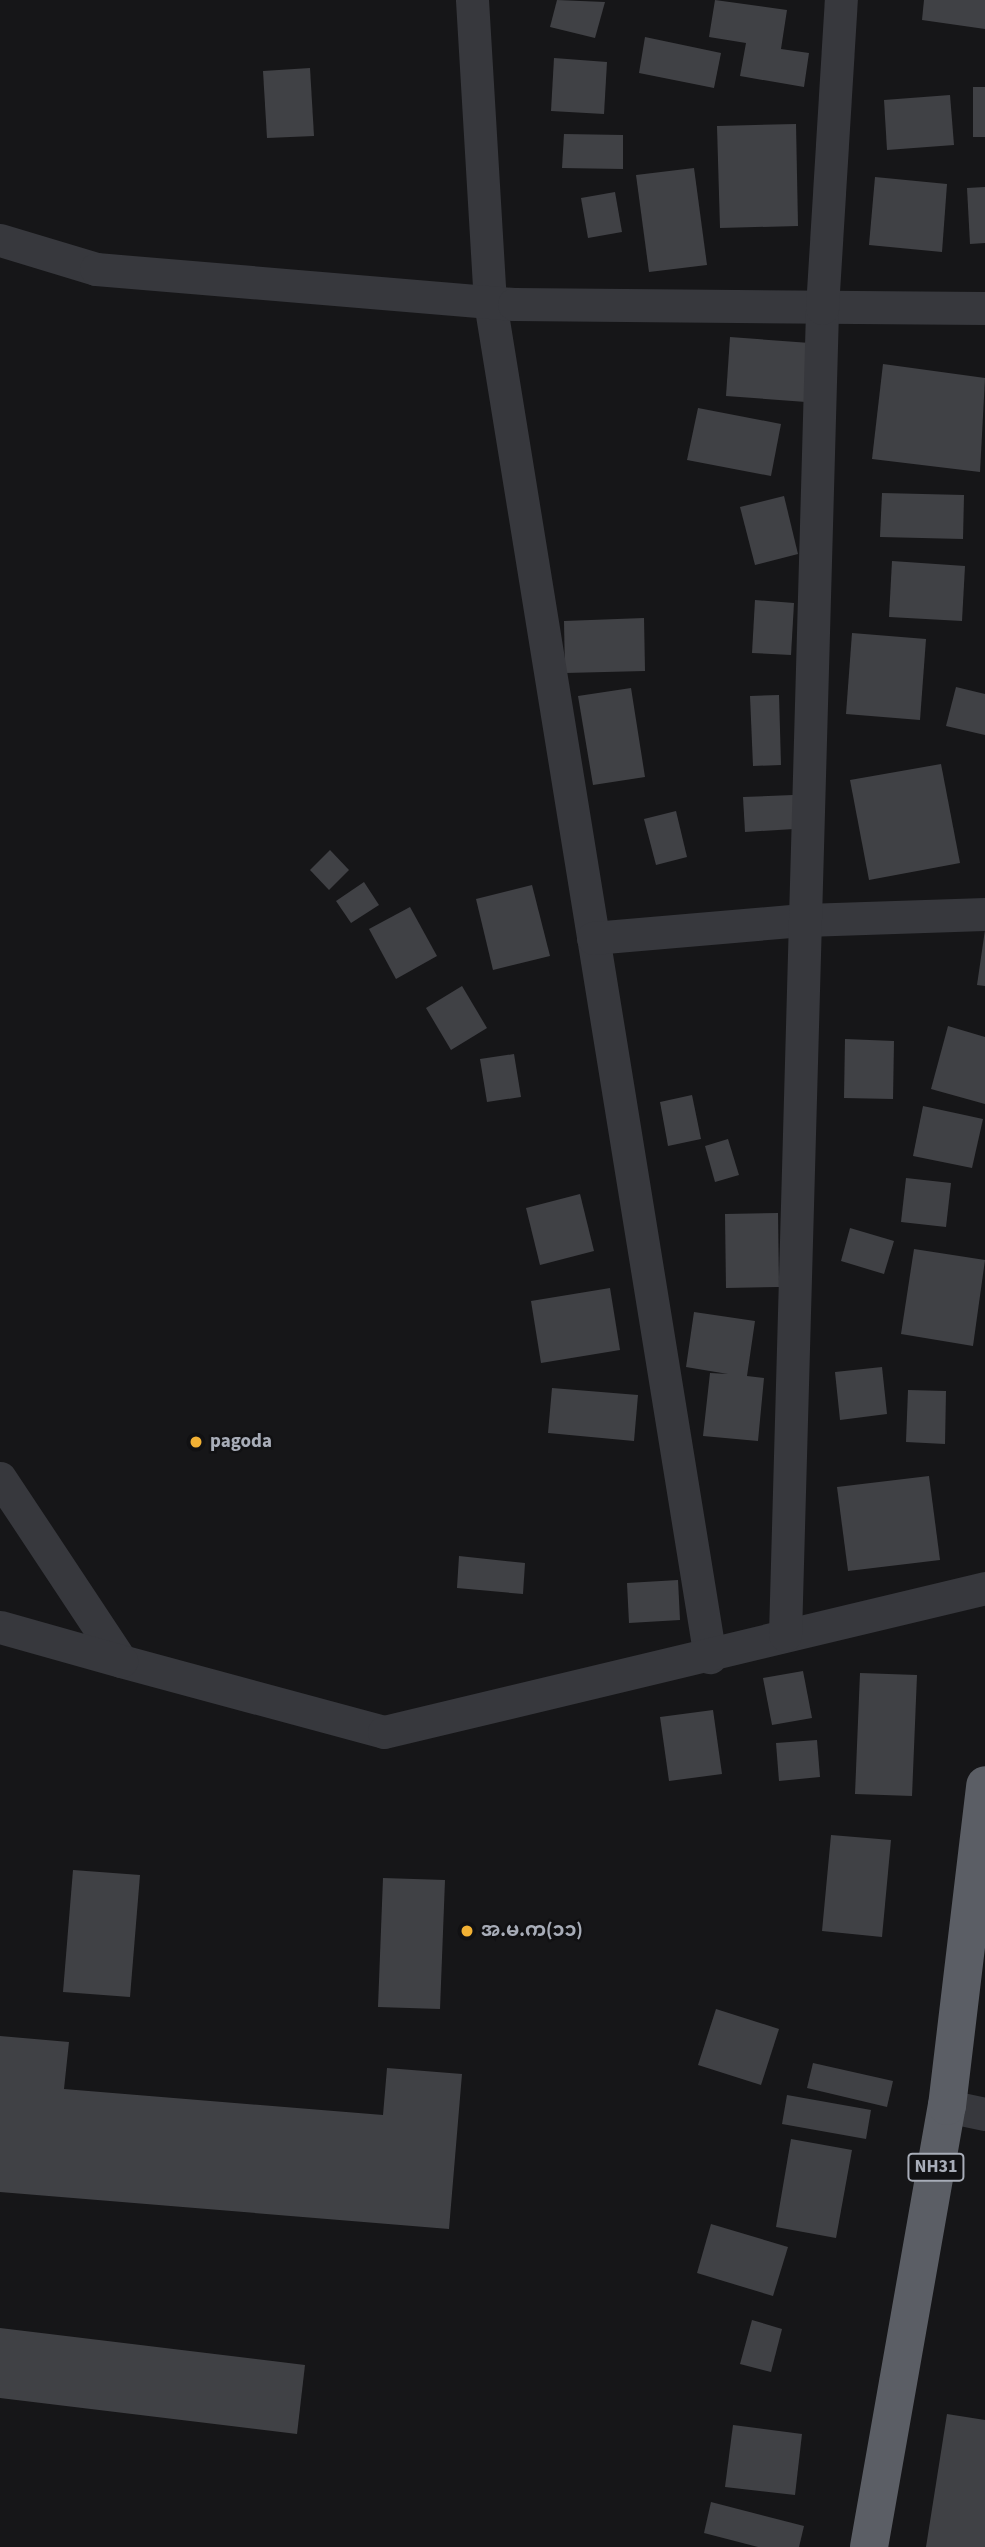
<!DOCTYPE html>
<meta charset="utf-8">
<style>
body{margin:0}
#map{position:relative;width:985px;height:2547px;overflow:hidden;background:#161618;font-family:"Source Sans 3","Noto Sans Myanmar",sans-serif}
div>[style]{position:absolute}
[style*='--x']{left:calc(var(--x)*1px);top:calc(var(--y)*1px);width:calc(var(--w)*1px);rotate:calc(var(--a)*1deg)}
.building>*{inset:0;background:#404145}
.minor>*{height:33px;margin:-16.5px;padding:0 16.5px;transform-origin:16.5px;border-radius:16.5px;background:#37383d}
.trunk>*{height:38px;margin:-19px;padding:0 19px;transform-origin:19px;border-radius:19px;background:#5b5e65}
.dots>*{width:19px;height:19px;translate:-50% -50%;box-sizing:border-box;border:4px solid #111113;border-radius:50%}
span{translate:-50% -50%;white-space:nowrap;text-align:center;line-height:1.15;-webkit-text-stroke:5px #111113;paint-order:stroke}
.shield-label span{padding:2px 5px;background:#111113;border:2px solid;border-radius:5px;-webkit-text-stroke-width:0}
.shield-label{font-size:18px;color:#a8adb8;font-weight:700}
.poi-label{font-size:19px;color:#a8adb8;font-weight:700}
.left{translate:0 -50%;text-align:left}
</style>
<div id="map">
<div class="building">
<div style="clip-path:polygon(557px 0,605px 2px,595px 38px,550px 27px)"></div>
<div style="clip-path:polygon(715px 0,787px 10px,781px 49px,809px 53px,804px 87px,740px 76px,746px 43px,709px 37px)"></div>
<div style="clip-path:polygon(924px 0,985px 0,985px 29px,922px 20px)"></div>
<div style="clip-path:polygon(645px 37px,721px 53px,714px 88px,639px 73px)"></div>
<div style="clip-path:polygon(554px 58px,607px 62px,604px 114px,551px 111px)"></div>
<div style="clip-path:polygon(310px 68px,314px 136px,267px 138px,263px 71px)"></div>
<div style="clip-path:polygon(973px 87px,985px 87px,985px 137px,973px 137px)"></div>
<div style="clip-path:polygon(950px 95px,954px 145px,887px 150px,884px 100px)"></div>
<div style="clip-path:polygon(796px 124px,798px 226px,720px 228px,717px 126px)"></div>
<div style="clip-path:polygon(564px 134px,623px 135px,623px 169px,562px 168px)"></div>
<div style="clip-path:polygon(694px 168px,707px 265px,649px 272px,636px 175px)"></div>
<div style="clip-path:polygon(875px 177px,947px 184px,942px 252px,869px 245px)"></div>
<div style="clip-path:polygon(985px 187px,985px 243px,970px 244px,967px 188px)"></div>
<div style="clip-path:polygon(615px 192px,622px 232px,588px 238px,581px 198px)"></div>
<div style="clip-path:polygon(730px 337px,810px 343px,806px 402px,726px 396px)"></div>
<div style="clip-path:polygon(883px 364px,985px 378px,980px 472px,872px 459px)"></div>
<div style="clip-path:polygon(698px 408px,781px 424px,771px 476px,687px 460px)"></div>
<div style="clip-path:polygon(882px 493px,964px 495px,963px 539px,880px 537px)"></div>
<div style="clip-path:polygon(784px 496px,798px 554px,755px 565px,740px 507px)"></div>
<div style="clip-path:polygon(892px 561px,965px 566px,962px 621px,889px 617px)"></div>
<div style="clip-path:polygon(755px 600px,794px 603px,791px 655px,752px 653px)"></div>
<div style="clip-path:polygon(644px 618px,645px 671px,565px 673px,564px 621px)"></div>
<div style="clip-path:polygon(852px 633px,926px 639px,920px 720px,846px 714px)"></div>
<div style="clip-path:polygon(956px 687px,985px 694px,985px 735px,946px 726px)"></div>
<div style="clip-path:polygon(631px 688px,645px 777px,593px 785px,578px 696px)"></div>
<div style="clip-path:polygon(779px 695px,781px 765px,753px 766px,750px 696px)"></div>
<div style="clip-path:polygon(941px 764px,960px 863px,869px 880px,850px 780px)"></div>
<div style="clip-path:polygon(793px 795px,794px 829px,745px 832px,743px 797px)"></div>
<div style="clip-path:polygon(676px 811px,687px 857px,656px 865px,644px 819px)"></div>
<div style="clip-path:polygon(330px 850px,349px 870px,329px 890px,310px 870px)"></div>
<div style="clip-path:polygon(364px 882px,379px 905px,351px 923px,336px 901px)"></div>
<div style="clip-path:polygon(532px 885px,550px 956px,493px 970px,476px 899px)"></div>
<div style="clip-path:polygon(410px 907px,437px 956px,396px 979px,369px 929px)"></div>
<div style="clip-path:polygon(985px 930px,985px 986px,977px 985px)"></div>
<div style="clip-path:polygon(462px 986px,487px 1028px,451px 1050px,426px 1008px)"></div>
<div style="clip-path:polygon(948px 1026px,985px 1037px,985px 1104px,931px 1089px)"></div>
<div style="clip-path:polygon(845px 1039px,894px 1041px,893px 1099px,844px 1098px)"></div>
<div style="clip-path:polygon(514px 1054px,521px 1097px,487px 1102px,480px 1059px)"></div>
<div style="clip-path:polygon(692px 1095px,701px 1139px,668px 1146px,660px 1102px)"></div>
<div style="clip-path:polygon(923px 1106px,983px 1119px,972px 1168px,913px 1156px)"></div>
<div style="clip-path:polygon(728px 1139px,739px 1175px,715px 1182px,705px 1146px)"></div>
<div style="clip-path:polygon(906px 1178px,951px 1183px,946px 1227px,901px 1222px)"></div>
<div style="clip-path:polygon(580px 1194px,594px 1251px,540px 1265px,526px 1208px)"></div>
<div style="clip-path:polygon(778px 1213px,779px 1287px,726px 1288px,725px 1214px)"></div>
<div style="clip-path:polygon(850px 1228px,894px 1241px,884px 1274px,841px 1261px)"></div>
<div style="clip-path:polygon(914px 1249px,985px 1260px,973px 1346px,901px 1334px)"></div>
<div style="clip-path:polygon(610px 1288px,620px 1350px,541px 1363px,531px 1301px)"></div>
<div style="clip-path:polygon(694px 1312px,755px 1321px,747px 1376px,764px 1378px,758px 1441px,703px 1436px,710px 1373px,728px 1374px,686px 1367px)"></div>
<div style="clip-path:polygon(882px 1367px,887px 1414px,840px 1420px,835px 1372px)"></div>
<div style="clip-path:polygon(552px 1388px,638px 1395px,634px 1441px,548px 1433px)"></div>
<div style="clip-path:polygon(908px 1390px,946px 1391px,945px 1444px,906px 1442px)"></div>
<div style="clip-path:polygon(929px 1476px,940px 1560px,848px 1571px,837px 1487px)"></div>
<div style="clip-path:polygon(459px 1556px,525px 1563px,523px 1594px,457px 1588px)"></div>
<div style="clip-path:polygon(678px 1580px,680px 1620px,629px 1623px,627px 1583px)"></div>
<div style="clip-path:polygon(803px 1671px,812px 1718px,772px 1725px,763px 1678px)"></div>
<div style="clip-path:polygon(860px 1673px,917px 1675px,912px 1796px,855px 1794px)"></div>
<div style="clip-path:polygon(713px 1710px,722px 1774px,669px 1781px,660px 1717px)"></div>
<div style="clip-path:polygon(817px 1740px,820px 1777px,779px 1781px,776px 1743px)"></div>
<div style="clip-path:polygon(831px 1835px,891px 1840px,882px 1937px,822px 1931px)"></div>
<div style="clip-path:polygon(73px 1870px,140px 1875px,130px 1997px,63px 1992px)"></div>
<div style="clip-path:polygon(383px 1878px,445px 1880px,440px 2009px,378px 2007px)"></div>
<div style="clip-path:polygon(716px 2009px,779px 2029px,761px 2085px,698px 2065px)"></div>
<div style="clip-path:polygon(0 2036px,69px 2042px,64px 2089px,383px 2115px,387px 2068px,462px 2074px,449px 2229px,0 2192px)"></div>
<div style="clip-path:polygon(813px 2063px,893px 2081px,887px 2107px,807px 2088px)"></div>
<div style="clip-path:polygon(787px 2095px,871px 2110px,866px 2139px,782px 2124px)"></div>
<div style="clip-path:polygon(791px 2139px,852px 2150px,836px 2238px,776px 2227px)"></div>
<div style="clip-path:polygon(711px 2224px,788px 2247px,773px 2296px,697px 2273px)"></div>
<div style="clip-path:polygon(752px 2320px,782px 2329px,771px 2372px,740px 2364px)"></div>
<div style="clip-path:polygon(0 2328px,305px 2365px,297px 2434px,0 2398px)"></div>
<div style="clip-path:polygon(947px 2414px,985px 2420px,985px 2547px,926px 2547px)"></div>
<div style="clip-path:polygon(733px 2425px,802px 2434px,795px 2495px,725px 2487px)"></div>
<div style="clip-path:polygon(711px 2502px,804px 2526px,799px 2547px,758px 2547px,704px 2533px)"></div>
</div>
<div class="minor">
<div style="--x:472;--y:0;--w:303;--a:86.6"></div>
<div style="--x:490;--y:302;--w:1373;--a:80.78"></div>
<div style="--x:0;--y:240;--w:100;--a:16.8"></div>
<div style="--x:96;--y:269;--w:419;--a:4.8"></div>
<div style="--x:514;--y:304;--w:471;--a:0.5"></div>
<div style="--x:593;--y:938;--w:213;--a:-4.9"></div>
<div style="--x:805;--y:920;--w:180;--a:-1.9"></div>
<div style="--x:0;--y:1478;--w:219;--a:56.5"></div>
<div style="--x:121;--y:1661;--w:272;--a:15.1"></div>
<div style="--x:384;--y:1732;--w:618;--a:-13.47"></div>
<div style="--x:0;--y:1627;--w:126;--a:15.7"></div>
<div style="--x:785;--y:1635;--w:1328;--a:-88.4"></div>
<div style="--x:822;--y:308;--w:309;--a:-86.5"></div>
<div style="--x:947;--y:2106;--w:39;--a:12"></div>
</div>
<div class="trunk">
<div style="--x:869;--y:2547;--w:448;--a:-80"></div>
<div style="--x:947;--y:2106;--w:323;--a:-83.2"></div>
</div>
<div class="dots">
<div style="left:196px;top:1442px;background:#f2b134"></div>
<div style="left:467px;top:1931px;background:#f2b134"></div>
</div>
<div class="shield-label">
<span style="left:936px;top:2167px">NH31</span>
</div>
<div class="poi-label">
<span class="left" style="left:210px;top:1442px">pagoda</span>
<span class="left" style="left:481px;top:1931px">အ.မ.က(၁၁)</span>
</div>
</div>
